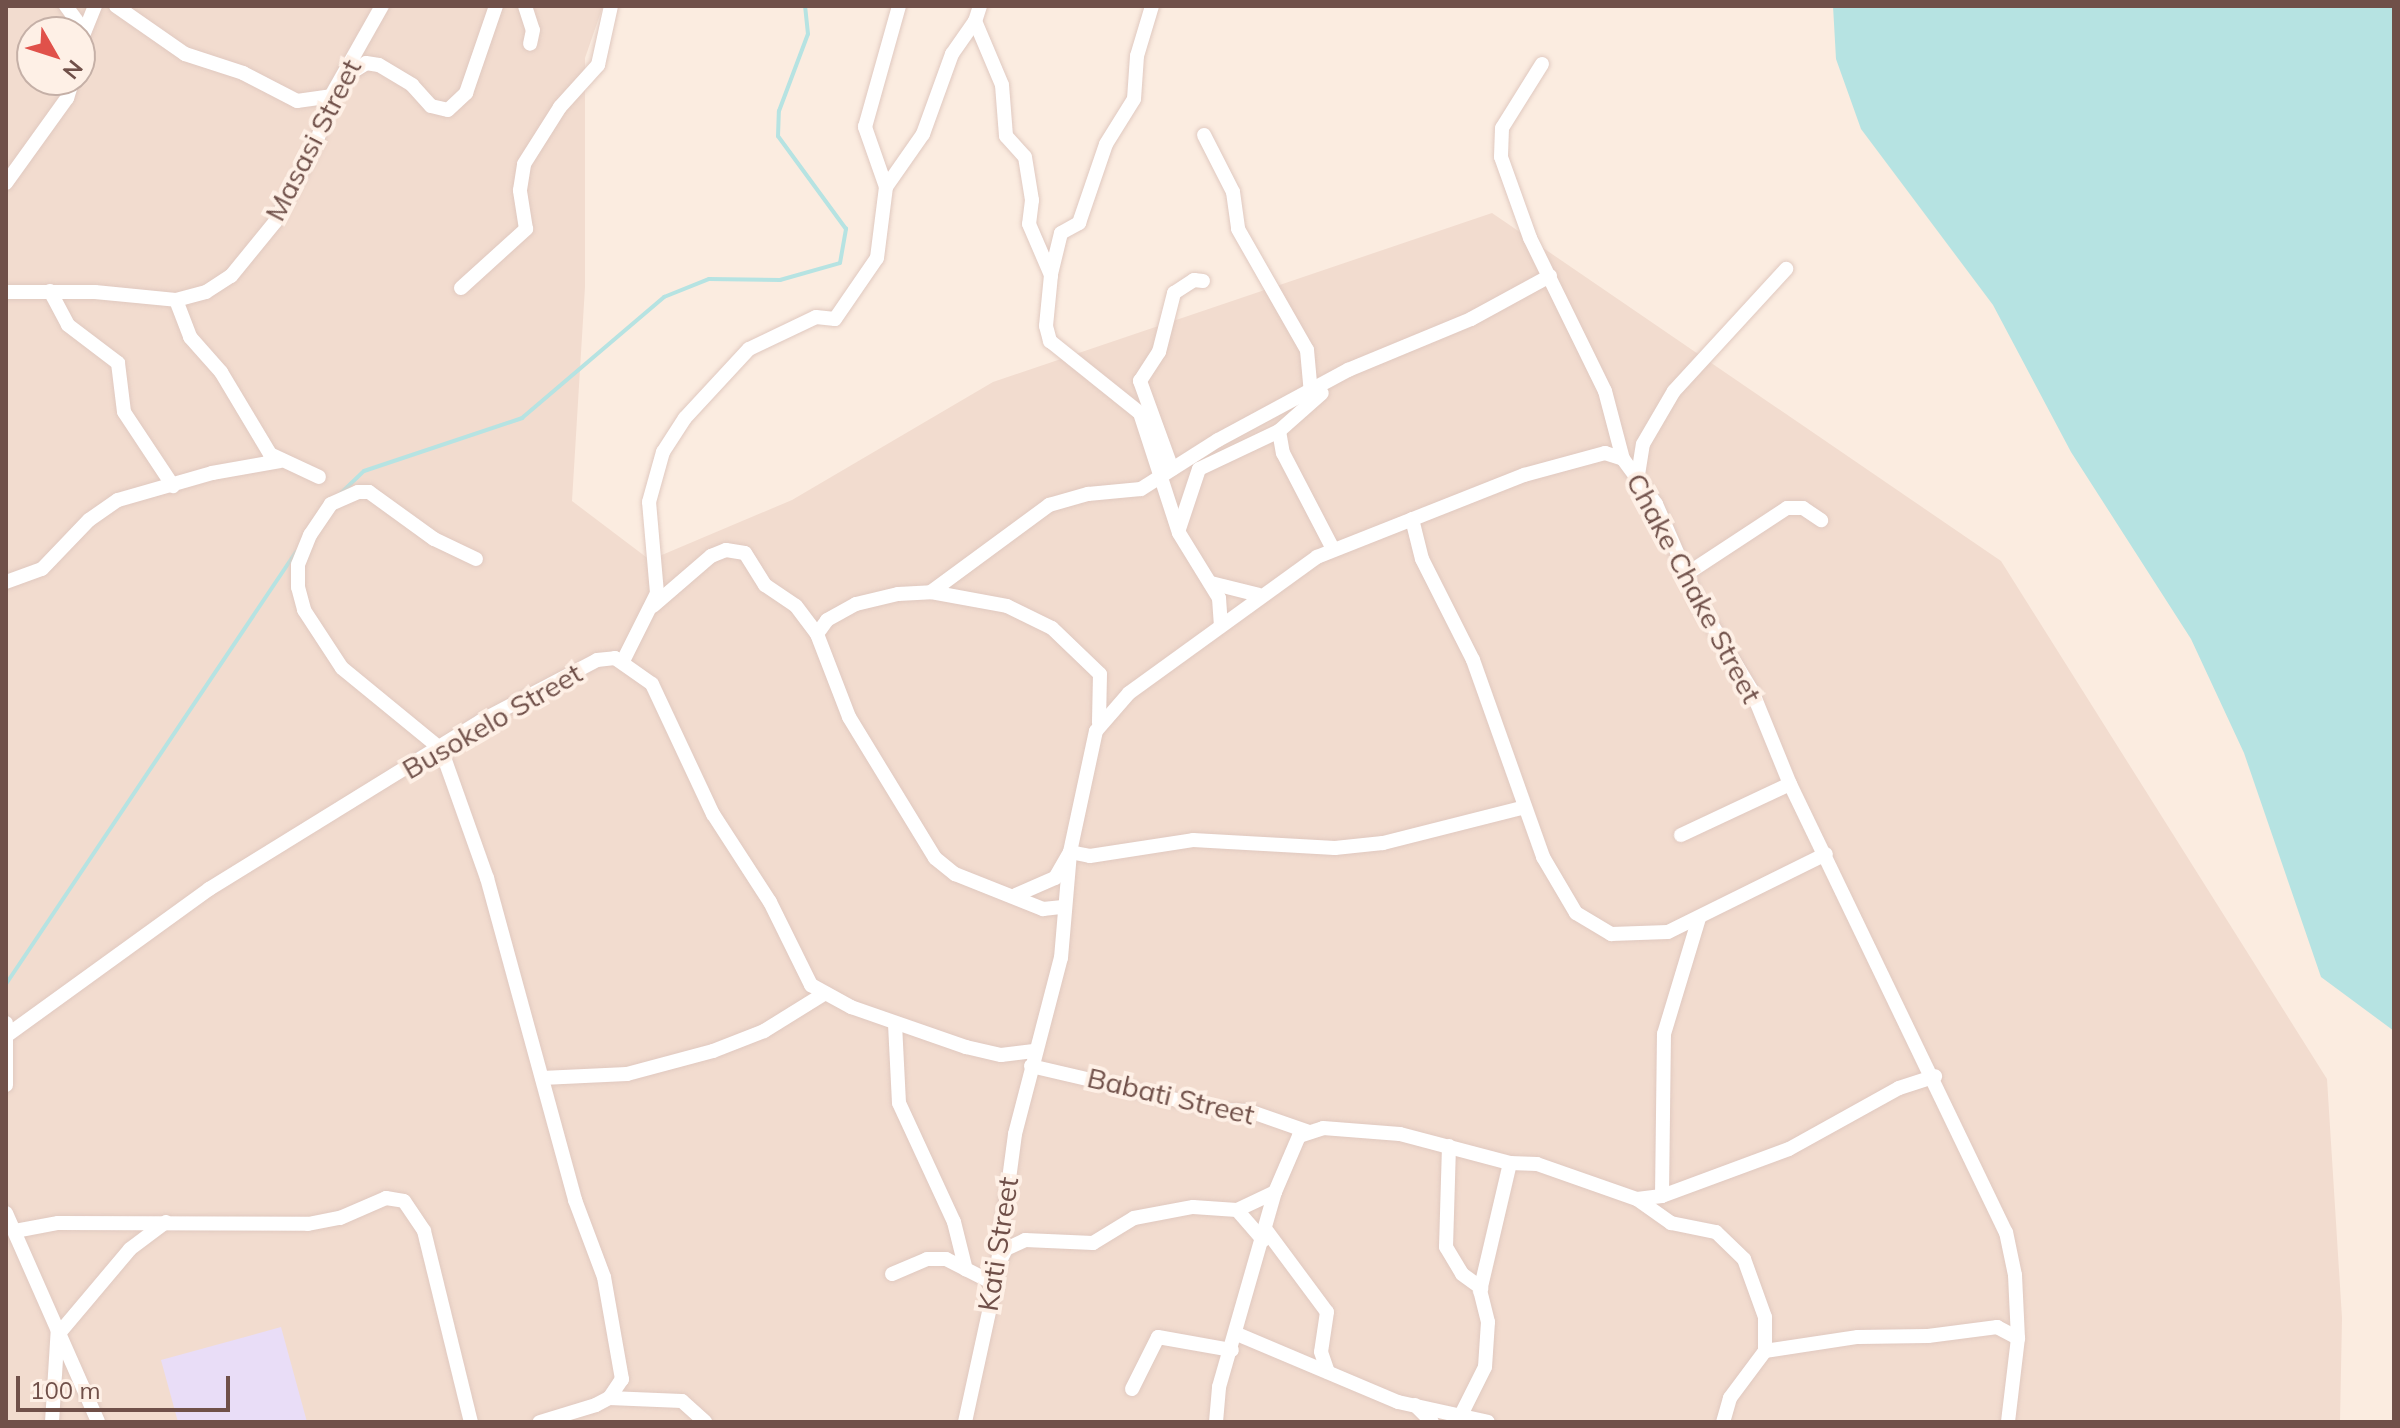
<!DOCTYPE html>
<style>
body{margin:0}
#map{position:relative;width:2400px;height:1428px;overflow:hidden;background:#fbece0;font-family:Mulish,sans-serif}
div>[style]{position:absolute}
[style*='--x']{left:calc(var(--x)*1px);top:calc(var(--y)*1px);width:calc(var(--w)*1px);rotate:calc(var(--a)*1deg)}
.residential>*{inset:0;background:#f2dccf}
.education>*{inset:0;background:#e9ddf7}
.water>*{inset:0;background:#b6e3e2}
.stream>*{height:4px;margin:-2px;padding:0 2px;transform-origin:2px;border-radius:2px;background:#b6e3e2}
.roads{filter:drop-shadow(0 0 2px #e0c9c0) drop-shadow(0 0 2px #e0c9c0)}
.minor>*{height:14px;margin:-7px;padding:0 7px;transform-origin:7px;border-radius:7px;background:#fff}
span{translate:-50% -50%;white-space:nowrap;text-align:center;line-height:1.15;-webkit-text-stroke:8px #fef0e6;paint-order:stroke}
.street-label{font-size:28px;color:#705049}
.frame{position:absolute;inset:0;border:8px solid #705049;pointer-events:none}
.north{position:absolute;left:16px;top:16px;width:80px;height:80px;box-sizing:border-box;background:#fef0e6;border:2px solid #c5b0a7;border-radius:50%;rotate:129deg;font-size:22px;font-weight:700;line-height:32px;text-align:center;color:#705049}
.north::after{content:'';display:block;margin:auto;width:28px;height:36px;background:#e0514a;clip-path:polygon(50% 0,100% 100%,50% 72%,0 100%)}
.scale{position:absolute;left:16px;top:1376px;width:214px;height:36px;box-sizing:border-box;border:4px solid #705049;border-top:0;padding-left:10px;font-size:24px;line-height:28px;white-space:nowrap;color:#705049;-webkit-text-stroke:6px #fef0e6;paint-order:stroke}
</style>
<div id="map">
<div class="residential">
<div style="clip-path:polygon(evenodd,6px 6px,603px 6px,585px 58px,585px 287px,572px 501px,650px 560px,792px 500px,993px 382px,1492px 213px,2001px 561px,2327px 1079px,2342px 1318px,2340px 1422px,6px 1422px,6px 6px,32px 32px,80px 32px,80px 80px,32px 80px,32px 32px)"></div>
</div>
<div class="education">
<div style="clip-path:polygon(281px 1327px,307px 1422px,178px 1422px,161px 1360px)"></div>
</div>
<div class="water">
<div style="clip-path:polygon(1833px 6px,2394px 6px,2394px 1031px,2321px 977px,2244px 753px,2191px 639px,2071px 452px,1993px 305px,1861px 129px,1836px 59px)"></div>
</div>
<div class="stream">
<div style="--x:340;--y:494;--w:33;--a:-44"></div>
<div style="--x:364;--y:471;--w:167;--a:-18.5"></div>
<div style="--x:522;--y:418;--w:187;--a:-40.4"></div>
<div style="--x:664;--y:297;--w:48;--a:-21.8"></div>
<div style="--x:709;--y:279;--w:71;--a:0.8"></div>
<div style="--x:780;--y:280;--w:62;--a:-15.8"></div>
<div style="--x:840;--y:263;--w:35;--a:-80"></div>
<div style="--x:846;--y:229;--w:115;--a:-126.2"></div>
<div style="--x:778;--y:136;--w:25;--a:-88"></div>
<div style="--x:779;--y:111;--w:82;--a:-69.4"></div>
<div style="--x:808;--y:34;--w:28;--a:-96"></div>
<div style="--x:6;--y:984;--w:520;--a:-56.13"></div>
</div>
<div class="roads">
<div class="minor">
<div style="--x:66;--y:6;--w:31;--a:54"></div>
<div style="--x:116;--y:6;--w:84;--a:34.8"></div>
<div style="--x:185;--y:54;--w:61;--a:18.1"></div>
<div style="--x:243;--y:73;--w:61;--a:27.4"></div>
<div style="--x:297;--y:101;--w:34;--a:-8"></div>
<div style="--x:525;--y:6;--w:25;--a:72"></div>
<div style="--x:533;--y:30;--w:14;--a:102"></div>
<div style="--x:980;--y:6;--w:16;--a:108"></div>
<div style="--x:975;--y:21;--w:69;--a:67.1"></div>
<div style="--x:1002;--y:85;--w:51;--a:85.5"></div>
<div style="--x:1006;--y:136;--w:28;--a:48"></div>
<div style="--x:1025;--y:157;--w:44;--a:80.8"></div>
<div style="--x:1032;--y:200;--w:24;--a:97"></div>
<div style="--x:1029;--y:224;--w:56;--a:66.7"></div>
<div style="--x:1051;--y:275;--w:51;--a:95.6"></div>
<div style="--x:1046;--y:326;--w:16;--a:75"></div>
<div style="--x:1050;--y:341;--w:115;--a:38.7"></div>
<div style="--x:1140;--y:413;--w:126;--a:72"></div>
<div style="--x:1179;--y:533;--w:76;--a:58.4"></div>
<div style="--x:1219;--y:598;--w:26;--a:86"></div>
<div style="--x:80;--y:43;--w:40;--a:-68"></div>
<div style="--x:1542;--y:64;--w:75;--a:122"></div>
<div style="--x:1502;--y:128;--w:29;--a:92"></div>
<div style="--x:1501;--y:157;--w:86;--a:70.3"></div>
<div style="--x:1530;--y:238;--w:170;--a:63.9"></div>
<div style="--x:1605;--y:391;--w:70;--a:75.2"></div>
<div style="--x:344;--y:77;--w:26;--a:-32"></div>
<div style="--x:366;--y:63;--w:13;--a:9"></div>
<div style="--x:379;--y:65;--w:39;--a:31"></div>
<div style="--x:412;--y:85;--w:28;--a:48"></div>
<div style="--x:431;--y:106;--w:17;--a:13"></div>
<div style="--x:448;--y:110;--w:25;--a:-43"></div>
<div style="--x:466;--y:93;--w:92;--a:-71"></div>
<div style="--x:1204;--y:135;--w:64;--a:63"></div>
<div style="--x:1233;--y:192;--w:37;--a:82"></div>
<div style="--x:1238;--y:229;--w:139;--a:60.3"></div>
<div style="--x:1307;--y:350;--w:44;--a:84.8"></div>
<div style="--x:6;--y:183;--w:105;--a:-54.3"></div>
<div style="--x:67;--y:98;--w:19;--a:-72"></div>
<div style="--x:886;--y:187;--w:65;--a:-55.1"></div>
<div style="--x:923;--y:134;--w:85;--a:-70.1"></div>
<div style="--x:952;--y:54;--w:40;--a:-55.1"></div>
<div style="--x:1051;--y:274;--w:42;--a:-76.3"></div>
<div style="--x:1061;--y:233;--w:21;--a:-29"></div>
<div style="--x:1079;--y:223;--w:83;--a:-71.1"></div>
<div style="--x:1106;--y:144;--w:53;--a:-58.1"></div>
<div style="--x:1134;--y:99;--w:43;--a:-86"></div>
<div style="--x:1137;--y:56;--w:52;--a:-73.3"></div>
<div style="--x:461;--y:288;--w:88;--a:-42.2"></div>
<div style="--x:526;--y:229;--w:39;--a:-99"></div>
<div style="--x:520;--y:190;--w:26;--a:-81"></div>
<div style="--x:524;--y:164;--w:67;--a:-57.7"></div>
<div style="--x:560;--y:107;--w:57;--a:-47.9"></div>
<div style="--x:598;--y:65;--w:60;--a:-77.6"></div>
<div style="--x:50;--y:291;--w:38;--a:62"></div>
<div style="--x:68;--y:325;--w:63;--a:37.2"></div>
<div style="--x:118;--y:363;--w:49;--a:83"></div>
<div style="--x:124;--y:412;--w:89;--a:56.5"></div>
<div style="--x:6;--y:292;--w:89;--a:0"></div>
<div style="--x:95;--y:292;--w:81;--a:5.6"></div>
<div style="--x:176;--y:300;--w:31;--a:-15"></div>
<div style="--x:206;--y:292;--w:30;--a:-33"></div>
<div style="--x:231;--y:276;--w:70;--a:-50.8"></div>
<div style="--x:275;--y:222;--w:88;--a:-62.3"></div>
<div style="--x:316;--y:144;--w:50;--a:-72.6"></div>
<div style="--x:331;--y:96;--w:103;--a:-60.5"></div>
<div style="--x:176;--y:300;--w:40;--a:69"></div>
<div style="--x:190;--y:337;--w:47;--a:48.5"></div>
<div style="--x:221;--y:372;--w:96;--a:59.1"></div>
<div style="--x:270;--y:454;--w:54;--a:25.1"></div>
<div style="--x:1279;--y:431;--w:22;--a:80"></div>
<div style="--x:1283;--y:453;--w:108;--a:62.5"></div>
<div style="--x:1172;--y:469;--w:94;--a:-110"></div>
<div style="--x:1140;--y:381;--w:35;--a:-57"></div>
<div style="--x:1159;--y:352;--w:61;--a:-75.7"></div>
<div style="--x:1174;--y:293;--w:24;--a:-33"></div>
<div style="--x:1194;--y:280;--w:9;--a:6"></div>
<div style="--x:1638;--y:475;--w:31;--a:-81"></div>
<div style="--x:1643;--y:444;--w:61;--a:-59.7"></div>
<div style="--x:1674;--y:391;--w:166;--a:-47.4"></div>
<div style="--x:1412;--y:519;--w:41;--a:76"></div>
<div style="--x:1422;--y:559;--w:113;--a:63.2"></div>
<div style="--x:1473;--y:660;--w:209;--a:70.4"></div>
<div style="--x:1543;--y:857;--w:65;--a:59.5"></div>
<div style="--x:1576;--y:913;--w:41;--a:31"></div>
<div style="--x:1611;--y:934;--w:57;--a:-2"></div>
<div style="--x:1668;--y:932;--w:176;--a:-26.3"></div>
<div style="--x:1179;--y:529;--w:63;--a:-71.6"></div>
<div style="--x:1199;--y:469;--w:89;--a:-25.4"></div>
<div style="--x:1279;--y:431;--w:57;--a:-41.5"></div>
<div style="--x:476;--y:559;--w:47;--a:-154.5"></div>
<div style="--x:434;--y:539;--w:80;--a:-144.1"></div>
<div style="--x:369;--y:492;--w:11;--a:180"></div>
<div style="--x:358;--y:492;--w:30;--a:156"></div>
<div style="--x:331;--y:504;--w:37;--a:124"></div>
<div style="--x:310;--y:535;--w:32;--a:112"></div>
<div style="--x:298;--y:565;--w:22;--a:90"></div>
<div style="--x:298;--y:587;--w:24;--a:75"></div>
<div style="--x:304;--y:610;--w:69;--a:56.8"></div>
<div style="--x:342;--y:668;--w:128;--a:39.3"></div>
<div style="--x:441;--y:749;--w:137;--a:70.4"></div>
<div style="--x:487;--y:878;--w:334;--a:74.7"></div>
<div style="--x:575;--y:1200;--w:82;--a:69.4"></div>
<div style="--x:604;--y:1277;--w:104;--a:80"></div>
<div style="--x:622;--y:1379;--w:23;--a:124"></div>
<div style="--x:609;--y:1398;--w:15;--a:152"></div>
<div style="--x:596;--y:1405;--w:59;--a:163.1"></div>
<div style="--x:1685;--y:575;--w:122;--a:-33.3"></div>
<div style="--x:1787;--y:508;--w:16;--a:0"></div>
<div style="--x:1803;--y:508;--w:22;--a:34"></div>
<div style="--x:6;--y:582;--w:38;--a:-20"></div>
<div style="--x:42;--y:569;--w:68;--a:-46.2"></div>
<div style="--x:89;--y:520;--w:35;--a:-35"></div>
<div style="--x:118;--y:500;--w:98;--a:-16"></div>
<div style="--x:212;--y:473;--w:69;--a:-10"></div>
<div style="--x:1211;--y:583;--w:49;--a:14"></div>
<div style="--x:931;--y:592;--w:147;--a:-36.4"></div>
<div style="--x:1049;--y:505;--w:41;--a:-15.8"></div>
<div style="--x:1088;--y:494;--w:53;--a:-5.4"></div>
<div style="--x:1141;--y:489;--w:91;--a:-32.5"></div>
<div style="--x:1218;--y:440;--w:148;--a:-28.3"></div>
<div style="--x:1348;--y:370;--w:133;--a:-22.5"></div>
<div style="--x:1471;--y:319;--w:90;--a:-28.6"></div>
<div style="--x:653;--y:606;--w:77;--a:-40.8"></div>
<div style="--x:711;--y:556;--w:16;--a:-22"></div>
<div style="--x:726;--y:550;--w:19;--a:9"></div>
<div style="--x:745;--y:553;--w:38;--a:58"></div>
<div style="--x:765;--y:585;--w:37;--a:34"></div>
<div style="--x:796;--y:606;--w:35;--a:53"></div>
<div style="--x:817;--y:634;--w:89;--a:68.9"></div>
<div style="--x:849;--y:717;--w:165;--a:58.6"></div>
<div style="--x:935;--y:858;--w:26;--a:39"></div>
<div style="--x:955;--y:874;--w:95;--a:21.7"></div>
<div style="--x:1043;--y:909;--w:20;--a:-6"></div>
<div style="--x:817;--y:634;--w:17;--a:-54"></div>
<div style="--x:827;--y:620;--w:33;--a:-29"></div>
<div style="--x:856;--y:604;--w:43;--a:-13.4"></div>
<div style="--x:898;--y:594;--w:33;--a:-3"></div>
<div style="--x:931;--y:592;--w:77;--a:10.4"></div>
<div style="--x:1007;--y:606;--w:50;--a:26.1"></div>
<div style="--x:1052;--y:628;--w:66;--a:43.8"></div>
<div style="--x:1100;--y:674;--w:49;--a:91.2"></div>
<div style="--x:624;--y:659;--w:74;--a:-63.4"></div>
<div style="--x:657;--y:593;--w:91;--a:-95"></div>
<div style="--x:649;--y:502;--w:52;--a:-74.4"></div>
<div style="--x:663;--y:452;--w:40;--a:-57.1"></div>
<div style="--x:685;--y:418;--w:94;--a:-47.2"></div>
<div style="--x:749;--y:349;--w:74;--a:-25.5"></div>
<div style="--x:816;--y:317;--w:19;--a:6"></div>
<div style="--x:835;--y:319;--w:74;--a:-55.5"></div>
<div style="--x:877;--y:258;--w:72;--a:-82.8"></div>
<div style="--x:886;--y:187;--w:64;--a:-109.3"></div>
<div style="--x:865;--y:127;--w:126;--a:-74.3"></div>
<div style="--x:1681;--y:835;--w:120;--a:-25.1"></div>
<div style="--x:1016;--y:895;--w:43;--a:-23.6"></div>
<div style="--x:1055;--y:878;--w:30;--a:-60"></div>
<div style="--x:1070;--y:852;--w:20;--a:11"></div>
<div style="--x:1090;--y:856;--w:104;--a:-8.8"></div>
<div style="--x:1193;--y:840;--w:142;--a:3.2"></div>
<div style="--x:1335;--y:848;--w:48;--a:-5.9"></div>
<div style="--x:1383;--y:843;--w:146;--a:-14.2"></div>
<div style="--x:6;--y:1023;--w:62;--a:90"></div>
<div style="--x:895;--y:1024;--w:79;--a:87.1"></div>
<div style="--x:899;--y:1103;--w:131;--a:65.2"></div>
<div style="--x:954;--y:1222;--w:49;--a:76"></div>
<div style="--x:6;--y:1036;--w:251;--a:-35.9"></div>
<div style="--x:209;--y:889;--w:320;--a:-31.7"></div>
<div style="--x:481;--y:721;--w:131;--a:-27.7"></div>
<div style="--x:597;--y:660;--w:18;--a:-6"></div>
<div style="--x:615;--y:658;--w:45;--a:35.1"></div>
<div style="--x:652;--y:684;--w:144;--a:64.9"></div>
<div style="--x:713;--y:814;--w:105;--a:57.1"></div>
<div style="--x:770;--y:902;--w:93;--a:63.7"></div>
<div style="--x:811;--y:985;--w:46;--a:28.8"></div>
<div style="--x:851;--y:1007;--w:122;--a:19.2"></div>
<div style="--x:966;--y:1047;--w:36;--a:13"></div>
<div style="--x:1001;--y:1055;--w:35;--a:-7"></div>
<div style="--x:1031;--y:1066;--w:194;--a:13.1"></div>
<div style="--x:1220;--y:1110;--w:29;--a:2"></div>
<div style="--x:1249;--y:1111;--w:64;--a:19.3"></div>
<div style="--x:542;--y:1078;--w:85;--a:-2.7"></div>
<div style="--x:627;--y:1074;--w:89;--a:-15"></div>
<div style="--x:713;--y:1051;--w:55;--a:-21.4"></div>
<div style="--x:764;--y:1031;--w:68;--a:-31.8"></div>
<div style="--x:1449;--y:1146;--w:101;--a:91.7"></div>
<div style="--x:1446;--y:1247;--w:31;--a:59"></div>
<div style="--x:1462;--y:1274;--w:24;--a:36"></div>
<div style="--x:1662;--y:1196;--w:162;--a:-89.3"></div>
<div style="--x:1664;--y:1034;--w:121;--a:-73.2"></div>
<div style="--x:1637;--y:1199;--w:42;--a:35.2"></div>
<div style="--x:1671;--y:1223;--w:46;--a:11.3"></div>
<div style="--x:1716;--y:1232;--w:39;--a:44"></div>
<div style="--x:1744;--y:1259;--w:62;--a:70.1"></div>
<div style="--x:1765;--y:1317;--w:34;--a:90"></div>
<div style="--x:1765;--y:1351;--w:59;--a:126.7"></div>
<div style="--x:1730;--y:1398;--w:25;--a:106"></div>
<div style="--x:1237;--y:1210;--w:42;--a:-25.3"></div>
<div style="--x:6;--y:1213;--w:228;--a:66.2"></div>
<div style="--x:1266;--y:1230;--w:102;--a:53.4"></div>
<div style="--x:1327;--y:1312;--w:40;--a:98.5"></div>
<div style="--x:1321;--y:1352;--w:21;--a:71"></div>
<div style="--x:15;--y:1231;--w:44;--a:-10.5"></div>
<div style="--x:58;--y:1223;--w:250;--a:0.2"></div>
<div style="--x:308;--y:1224;--w:33;--a:-11"></div>
<div style="--x:340;--y:1218;--w:50;--a:-23.5"></div>
<div style="--x:386;--y:1198;--w:18;--a:9"></div>
<div style="--x:404;--y:1201;--w:36;--a:56"></div>
<div style="--x:424;--y:1231;--w:197;--a:76.2"></div>
<div style="--x:1000;--y:1261;--w:13;--a:-63"></div>
<div style="--x:1006;--y:1249;--w:21;--a:-25"></div>
<div style="--x:1025;--y:1240;--w:68;--a:2.5"></div>
<div style="--x:1093;--y:1243;--w:48;--a:-31.4"></div>
<div style="--x:1134;--y:1218;--w:60;--a:-10.6"></div>
<div style="--x:1193;--y:1207;--w:44;--a:3.9"></div>
<div style="--x:1237;--y:1210;--w:40;--a:49"></div>
<div style="--x:892;--y:1274;--w:38;--a:-23"></div>
<div style="--x:927;--y:1259;--w:19;--a:0"></div>
<div style="--x:946;--y:1259;--w:55;--a:27"></div>
<div style="--x:61;--y:1331;--w:107;--a:-49.9"></div>
<div style="--x:130;--y:1249;--w:45;--a:-36.9"></div>
<div style="--x:1237;--y:1334;--w:175;--a:22.9"></div>
<div style="--x:1398;--y:1402;--w:92;--a:12.5"></div>
<div style="--x:1765;--y:1351;--w:94;--a:-8.6"></div>
<div style="--x:1858;--y:1337;--w:70;--a:-0.8"></div>
<div style="--x:1928;--y:1336;--w:70;--a:-7.4"></div>
<div style="--x:1997;--y:1327;--w:24;--a:28"></div>
<div style="--x:1132;--y:1389;--w:58;--a:-63.4"></div>
<div style="--x:1158;--y:1337;--w:75;--a:10"></div>
<div style="--x:609;--y:1398;--w:73;--a:2.4"></div>
<div style="--x:682;--y:1401;--w:31;--a:42"></div>
<div style="--x:1415;--y:1405;--w:24;--a:45"></div>
<div style="--x:1462;--y:1413;--w:51;--a:-63.4"></div>
<div style="--x:1485;--y:1367;--w:45;--a:-86.2"></div>
<div style="--x:1488;--y:1322;--w:32;--a:-104"></div>
<div style="--x:1480;--y:1291;--w:131;--a:-76.8"></div>
<div style="--x:52;--y:1422;--w:95;--a:-86.4"></div>
<div style="--x:965;--y:1422;--w:141;--a:-77.7"></div>
<div style="--x:995;--y:1284;--w:151;--a:-82.4"></div>
<div style="--x:1015;--y:1134;--w:182;--a:-75.4"></div>
<div style="--x:1061;--y:958;--w:106;--a:-85.1"></div>
<div style="--x:1070;--y:852;--w:124;--a:-77.9"></div>
<div style="--x:1096;--y:731;--w:50;--a:-49"></div>
<div style="--x:1129;--y:693;--w:232;--a:-35.9"></div>
<div style="--x:1317;--y:557;--w:223;--a:-21.6"></div>
<div style="--x:1524;--y:475;--w:84;--a:-15.2"></div>
<div style="--x:1605;--y:453;--w:19;--a:18"></div>
<div style="--x:1623;--y:459;--w:56;--a:53.7"></div>
<div style="--x:1656;--y:504;--w:110;--a:66.5"></div>
<div style="--x:1700;--y:605;--w:100;--a:58.8"></div>
<div style="--x:1752;--y:691;--w:100;--a:67.8"></div>
<div style="--x:1790;--y:784;--w:497;--a:64.3"></div>
<div style="--x:2006;--y:1232;--w:44;--a:78.2"></div>
<div style="--x:2015;--y:1275;--w:63;--a:87.3"></div>
<div style="--x:2018;--y:1338;--w:85;--a:96.8"></div>
<div style="--x:1216;--y:1422;--w:35;--a:-85"></div>
<div style="--x:1219;--y:1387;--w:203;--a:-74"></div>
<div style="--x:1275;--y:1192;--w:61;--a:-66.8"></div>
<div style="--x:1299;--y:1136;--w:25;--a:-18"></div>
<div style="--x:1323;--y:1128;--w:77;--a:4.5"></div>
<div style="--x:1400;--y:1134;--w:114;--a:14.8"></div>
<div style="--x:1510;--y:1163;--w:27;--a:2"></div>
<div style="--x:1537;--y:1164;--w:106;--a:19.3"></div>
<div style="--x:1637;--y:1199;--w:25;--a:-7"></div>
<div style="--x:1662;--y:1196;--w:135;--a:-20.3"></div>
<div style="--x:1789;--y:1149;--w:126;--a:-29"></div>
<div style="--x:1899;--y:1088;--w:38;--a:-18"></div>
</div>
</div>
<div class="street-label">
<span style="left:313px;top:140px;rotate:-63deg">Masasi Street</span>
<span style="left:1694px;top:588px;rotate:62deg">Chake Chake Street</span>
<span style="left:492px;top:721px;rotate:-30deg">Busokelo Street</span>
<span style="left:1171px;top:1096px;rotate:13deg">Babati Street</span>
<span style="left:998px;top:1244px;rotate:-81deg">Kati Street</span>
</div>
<div class="frame"></div>
<div class="north">N</div>
<div class="scale">100 m</div>
</div>
